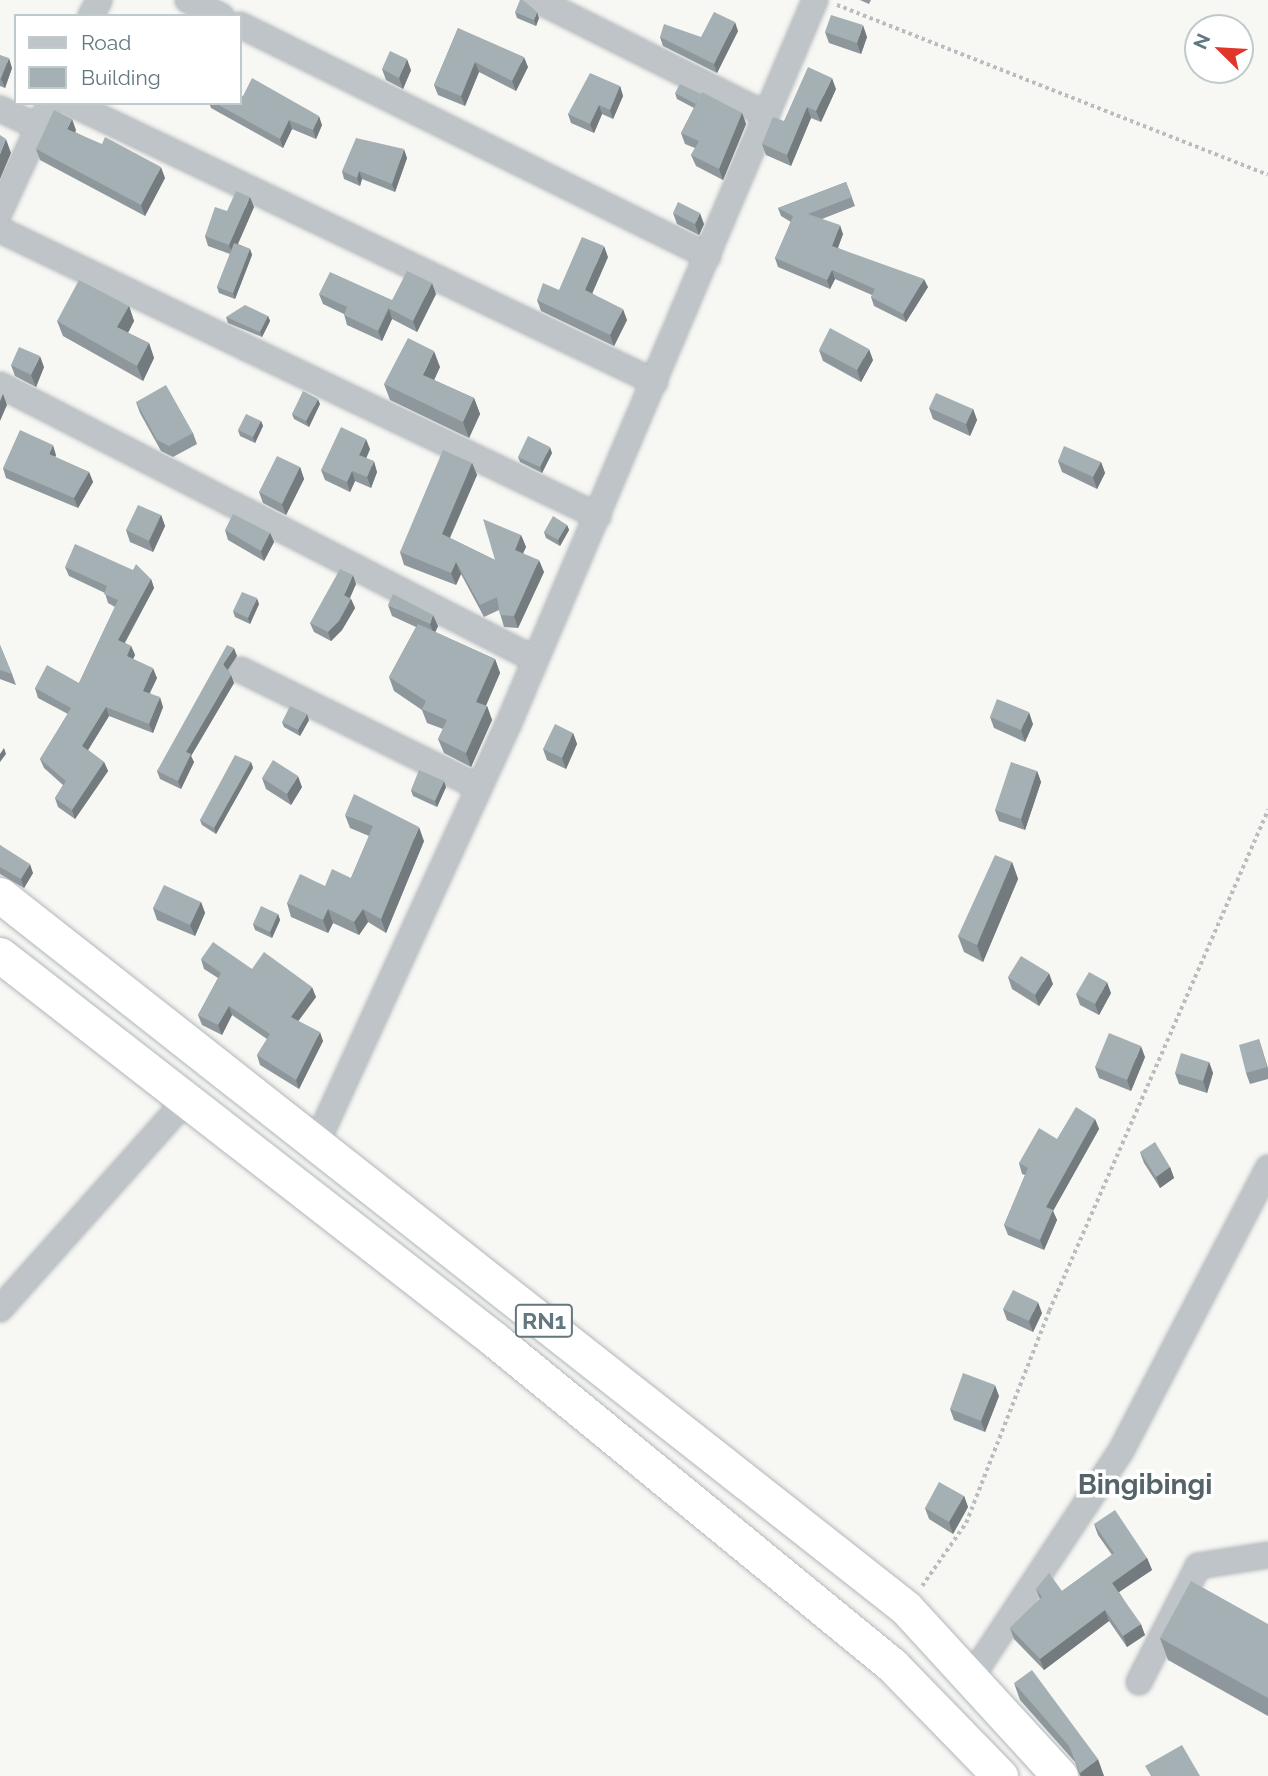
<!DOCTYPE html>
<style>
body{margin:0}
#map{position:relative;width:1268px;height:1776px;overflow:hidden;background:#f7f7f4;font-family:Raleway,sans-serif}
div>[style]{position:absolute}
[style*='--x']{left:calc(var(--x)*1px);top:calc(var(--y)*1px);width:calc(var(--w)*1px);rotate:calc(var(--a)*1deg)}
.path>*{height:3.5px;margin-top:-1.75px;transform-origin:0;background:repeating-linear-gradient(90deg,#b8bdbf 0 3.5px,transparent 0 7px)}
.roads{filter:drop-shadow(0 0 2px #b1b7ba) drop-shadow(0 0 2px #b1b7ba)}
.minor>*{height:24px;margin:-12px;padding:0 12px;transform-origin:12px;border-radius:12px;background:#bec4c7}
.highway>*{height:35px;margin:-17.5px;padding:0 17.5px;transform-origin:17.5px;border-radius:17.5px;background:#fff}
.wall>*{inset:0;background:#8e979b}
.shaded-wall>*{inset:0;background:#747b7e}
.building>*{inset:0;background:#a5b0b4}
span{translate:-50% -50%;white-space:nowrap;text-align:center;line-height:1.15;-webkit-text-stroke:7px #fff;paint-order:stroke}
.shield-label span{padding:2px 5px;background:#fff;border:2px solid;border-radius:5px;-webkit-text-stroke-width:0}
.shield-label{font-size:23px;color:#62777f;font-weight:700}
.quarter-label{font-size:28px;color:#54646a;font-weight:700}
.legend{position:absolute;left:14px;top:14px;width:228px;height:91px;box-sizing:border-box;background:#fff;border:2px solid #c0c9cc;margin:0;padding:9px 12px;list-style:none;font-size:21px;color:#62777f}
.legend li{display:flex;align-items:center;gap:14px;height:35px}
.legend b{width:35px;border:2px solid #c0c9cc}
.north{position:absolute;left:1184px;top:14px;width:70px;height:70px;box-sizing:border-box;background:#fff;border:2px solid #c0c9cc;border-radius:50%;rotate:294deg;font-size:19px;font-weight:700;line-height:28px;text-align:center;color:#62777f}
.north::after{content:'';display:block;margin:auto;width:24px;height:32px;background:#e1362a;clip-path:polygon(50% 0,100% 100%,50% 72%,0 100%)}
</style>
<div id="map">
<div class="path">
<div style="--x:837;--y:5;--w:463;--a:21.5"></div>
<div style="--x:922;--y:1586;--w:77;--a:-55.1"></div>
<div style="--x:966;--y:1523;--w:228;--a:-68.6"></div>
<div style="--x:1049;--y:1311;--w:547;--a:-66.39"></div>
</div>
<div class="roads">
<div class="minor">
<div style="--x:188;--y:0;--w:37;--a:26"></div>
<div style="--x:537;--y:0;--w:257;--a:26.6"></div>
<div style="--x:91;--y:16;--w:18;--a:-63"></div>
<div style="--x:240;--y:25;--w:522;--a:26.27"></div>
<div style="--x:70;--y:103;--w:648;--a:25.5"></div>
<div style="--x:0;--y:109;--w:43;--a:24.8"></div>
<div style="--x:0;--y:211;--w:119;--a:-65.2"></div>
<div style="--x:0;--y:230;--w:663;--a:25.56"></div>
<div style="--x:0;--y:385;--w:602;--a:27.16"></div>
<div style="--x:241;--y:670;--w:263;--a:26.2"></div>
<div style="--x:316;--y:1144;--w:461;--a:-65.4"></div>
<div style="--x:508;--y:725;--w:787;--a:-67.05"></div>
<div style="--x:0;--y:1309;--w:280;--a:-48.3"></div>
<div style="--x:972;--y:1676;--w:272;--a:-56.5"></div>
<div style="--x:1122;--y:1449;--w:317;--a:-62.5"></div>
<div style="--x:1139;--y:1682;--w:130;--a:-63"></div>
<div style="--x:1198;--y:1566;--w:71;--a:-8.9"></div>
</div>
<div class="highway">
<div style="--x:0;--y:895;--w:1153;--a:38.2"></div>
<div style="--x:906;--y:1608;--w:228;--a:47.5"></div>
<div style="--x:0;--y:955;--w:627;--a:37.87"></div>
<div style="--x:495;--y:1340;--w:513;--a:39.31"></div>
<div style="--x:892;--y:1665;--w:155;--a:45.8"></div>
</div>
</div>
<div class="wall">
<div style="clip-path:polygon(860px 0,871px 0,869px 4px)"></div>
<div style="clip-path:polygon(515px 12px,539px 18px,536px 26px,517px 18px)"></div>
<div style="clip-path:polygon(458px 28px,528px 67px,516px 91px,479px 72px,465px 106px,438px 95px,434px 85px)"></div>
<div style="clip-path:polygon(738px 31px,717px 73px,663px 46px,660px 37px,701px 37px)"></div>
<div style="clip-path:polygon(825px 32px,867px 37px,861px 54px,829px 43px)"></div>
<div style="clip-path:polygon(0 55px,12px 68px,5px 88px,0 86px)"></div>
<div style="clip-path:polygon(382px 69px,411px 70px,403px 89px,386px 80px)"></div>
<div style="clip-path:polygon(620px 86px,623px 96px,613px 119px,602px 114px,594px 133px,571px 123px,568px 114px)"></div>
<div style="clip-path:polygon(836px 89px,821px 122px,811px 118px,791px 166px,766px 155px,762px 144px,784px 121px)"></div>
<div style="clip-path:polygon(675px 93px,742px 113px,746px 124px,723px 180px,696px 166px,691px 155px,695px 148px,685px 144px,681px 133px,694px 108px,677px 99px)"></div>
<div style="clip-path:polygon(209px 103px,240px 103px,322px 125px,316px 139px,292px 129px,283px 148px,211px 108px)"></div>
<div style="clip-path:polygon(76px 130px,75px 132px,165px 178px,145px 216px,40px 160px,36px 149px)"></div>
<div style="clip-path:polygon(407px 158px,395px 192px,362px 179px,360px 186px,344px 179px,342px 171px)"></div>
<div style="clip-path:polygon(846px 182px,855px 206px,822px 219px,843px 234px,838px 248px,928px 287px,906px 322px,874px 306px,871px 297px,872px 295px,835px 279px,830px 289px,778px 267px,775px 258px,791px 222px,781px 216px,778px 208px)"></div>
<div style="clip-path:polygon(254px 207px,238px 244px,250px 249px,252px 255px,235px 299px,219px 293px,217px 287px,230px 254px,208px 246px,205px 236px,227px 211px)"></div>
<div style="clip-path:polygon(673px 213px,704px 224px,699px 235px,677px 224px)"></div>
<div style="clip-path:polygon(608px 257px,592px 293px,627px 320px,614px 346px,541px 311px,537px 300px,559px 290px)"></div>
<div style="clip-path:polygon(319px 294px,392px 300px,436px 294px,417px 332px,392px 319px,382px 341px,347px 325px,344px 314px,323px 304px)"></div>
<div style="clip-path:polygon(129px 306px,134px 321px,128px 333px,149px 343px,154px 358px,143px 381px,63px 336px,57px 321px)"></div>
<div style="clip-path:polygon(268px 316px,270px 321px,262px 337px,228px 323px,226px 317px)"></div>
<div style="clip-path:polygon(819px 350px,873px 360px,861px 382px,823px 361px)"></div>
<div style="clip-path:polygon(11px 365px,44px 367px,36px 387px,15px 376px)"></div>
<div style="clip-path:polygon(440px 367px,434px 380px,474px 398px,480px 414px,469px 438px,390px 400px,384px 384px)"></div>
<div style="clip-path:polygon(136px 402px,193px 433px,197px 444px,173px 457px,161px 451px,140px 413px)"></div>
<div style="clip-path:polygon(320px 404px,309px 427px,294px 419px,292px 414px)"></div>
<div style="clip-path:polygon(929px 408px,973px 409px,977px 420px,970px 436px,933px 419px)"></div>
<div style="clip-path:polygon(261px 421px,263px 426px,255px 443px,240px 436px,238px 430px)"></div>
<div style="clip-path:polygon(370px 449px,366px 458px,377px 472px,371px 488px,355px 481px,350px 492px,325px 480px,321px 470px)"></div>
<div style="clip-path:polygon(552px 453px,542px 473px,520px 462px,518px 457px)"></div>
<div style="clip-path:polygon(56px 455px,55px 457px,89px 472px,93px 482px,78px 508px,6px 478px,3px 468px)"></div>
<div style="clip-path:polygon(1058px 461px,1101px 462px,1105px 473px,1097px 489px,1062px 472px)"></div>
<div style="clip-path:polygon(472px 463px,477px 475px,450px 538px,495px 560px,521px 535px,526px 547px,523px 553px,544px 572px,518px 628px,504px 627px,499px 610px,484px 617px,461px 574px,456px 585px,404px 565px,400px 552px)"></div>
<div style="clip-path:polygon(300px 467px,304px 479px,286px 515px,263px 503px,259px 492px)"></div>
<div style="clip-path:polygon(161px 515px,165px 526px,153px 552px,130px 542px,126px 530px)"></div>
<div style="clip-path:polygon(567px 525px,569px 530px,560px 546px,546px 538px,544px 532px)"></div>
<div style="clip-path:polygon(225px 530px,270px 533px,274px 542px,264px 561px,228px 540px)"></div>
<div style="clip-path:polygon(65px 567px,151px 579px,154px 588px,125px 643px,131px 646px,135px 655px,133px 659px,157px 678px,150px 693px,163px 707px,153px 733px,109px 716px,88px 750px,104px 762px,108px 771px,75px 819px,58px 807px,55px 798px,63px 785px,44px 768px,40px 759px,68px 714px,38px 698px,35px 688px,79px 683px,115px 607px,108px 603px,105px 593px,69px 576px)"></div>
<div style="clip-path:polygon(356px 584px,350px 598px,351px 599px,355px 608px,342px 630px,331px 641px,314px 632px,310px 623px)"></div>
<div style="clip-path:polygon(259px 604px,250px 624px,235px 617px,233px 611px)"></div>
<div style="clip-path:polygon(388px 605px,438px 626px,435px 632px,495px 659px,500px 673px,486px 706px,487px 706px,492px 720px,471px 767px,444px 753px,438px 739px,443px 729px,427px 723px,422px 710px,394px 691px,389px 677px,416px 627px,392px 616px)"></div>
<div style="clip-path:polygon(0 645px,12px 674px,16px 685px,0 679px)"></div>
<div style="clip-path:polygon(237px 656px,228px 670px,234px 683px,191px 756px,194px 762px,181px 789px,160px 779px,157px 771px)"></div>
<div style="clip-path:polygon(990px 717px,1033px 724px,1025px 742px,994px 728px)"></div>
<div style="clip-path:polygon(309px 720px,300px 736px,284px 727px,282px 722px)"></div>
<div style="clip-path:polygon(573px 733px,577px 744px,566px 769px,547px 760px,543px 749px)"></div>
<div style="clip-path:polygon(251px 762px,253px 768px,216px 834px,202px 825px,200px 820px)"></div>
<div style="clip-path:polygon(1037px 771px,1041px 782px,1025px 830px,999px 821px,995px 810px)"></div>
<div style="clip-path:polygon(262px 778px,302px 787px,291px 805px,266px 789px)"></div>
<div style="clip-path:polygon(446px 787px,437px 807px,413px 796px,411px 790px)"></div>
<div style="clip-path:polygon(345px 815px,424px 841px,386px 933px,368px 922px,359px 935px,333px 923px,328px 933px,291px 917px,287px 903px,325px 886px,351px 878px,369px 836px,350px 828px)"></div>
<div style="clip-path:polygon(0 845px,33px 873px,24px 888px,0 874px)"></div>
<div style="clip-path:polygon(1012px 862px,1018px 879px,983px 962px,964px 952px,958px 936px)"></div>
<div style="clip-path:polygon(201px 902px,205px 913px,195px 936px,157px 920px,153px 908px)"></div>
<div style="clip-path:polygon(278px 914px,280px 920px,272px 938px,255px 930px,253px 924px)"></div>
<div style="clip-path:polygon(201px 959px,252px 969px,316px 997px,298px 1021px,323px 1041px,299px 1089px,260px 1065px,257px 1055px,267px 1039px,232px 1015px,222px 1035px,202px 1025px,198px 1015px,218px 978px,204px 969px)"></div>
<div style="clip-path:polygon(1008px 977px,1053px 984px,1039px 1006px,1012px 989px)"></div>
<div style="clip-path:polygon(1111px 993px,1099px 1015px,1080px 1005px,1076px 994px)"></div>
<div style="clip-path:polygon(1259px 1039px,1268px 1068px,1268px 1079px,1250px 1084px,1246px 1073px)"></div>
<div style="clip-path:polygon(1145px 1057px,1131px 1091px,1099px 1078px,1095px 1067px)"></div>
<div style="clip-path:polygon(1209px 1062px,1213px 1073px,1207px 1093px,1179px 1084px,1175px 1073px)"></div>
<div style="clip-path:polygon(1095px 1119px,1099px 1129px,1053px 1211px,1057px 1220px,1044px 1250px,1008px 1235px,1004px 1225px,1025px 1175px,1022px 1174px,1019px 1163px,1057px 1139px)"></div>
<div style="clip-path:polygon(1140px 1152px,1170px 1167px,1174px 1178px,1160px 1188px,1144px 1163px)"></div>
<div style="clip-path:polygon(1003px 1309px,1042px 1313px,1033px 1332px,1007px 1320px)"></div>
<div style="clip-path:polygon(999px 1396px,985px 1432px,954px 1420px,950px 1409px)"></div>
<div style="clip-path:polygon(964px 1496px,968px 1507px,953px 1534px,929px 1519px,925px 1508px)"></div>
<div style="clip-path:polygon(1094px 1524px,1147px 1558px,1152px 1570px,1119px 1592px,1145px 1635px,1127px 1647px,1109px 1621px,1044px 1670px,1014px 1639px,1010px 1628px,1040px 1599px,1036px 1589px,1062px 1591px,1112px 1555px,1098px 1535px)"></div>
<div style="clip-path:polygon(1268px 1624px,1268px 1716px,1168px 1660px,1160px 1638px)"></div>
<div style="clip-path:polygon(1014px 1683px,1104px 1776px,1080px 1776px,1075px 1762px,1020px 1700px)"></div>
</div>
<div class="shaded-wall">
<div style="clip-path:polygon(537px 12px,539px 18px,536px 26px,534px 20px)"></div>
<div style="clip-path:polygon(735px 22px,738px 31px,717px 73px,714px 64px)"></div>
<div style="clip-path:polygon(863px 25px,867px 37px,861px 54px,857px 43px)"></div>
<div style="clip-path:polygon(524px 57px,528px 67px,516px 91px,512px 81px)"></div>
<div style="clip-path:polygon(9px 58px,12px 68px,5px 88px,1px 78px)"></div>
<div style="clip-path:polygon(407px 59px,411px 70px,403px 89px,399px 78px)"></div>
<div style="clip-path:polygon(475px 62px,479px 72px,465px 106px,461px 96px)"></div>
<div style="clip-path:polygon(832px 78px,836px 89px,821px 122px,816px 111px)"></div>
<div style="clip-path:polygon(620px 86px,623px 96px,613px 119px,610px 110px)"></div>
<div style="clip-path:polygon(599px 105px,602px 114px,594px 133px,590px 124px)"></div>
<div style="clip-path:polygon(807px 107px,811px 118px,791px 166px,787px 155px)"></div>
<div style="clip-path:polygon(742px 113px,746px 124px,723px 180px,719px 169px)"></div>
<div style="clip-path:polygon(319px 116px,322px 125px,316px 139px,313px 130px)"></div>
<div style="clip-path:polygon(72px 119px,76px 130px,71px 140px,67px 129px)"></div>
<div style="clip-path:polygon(289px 120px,292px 129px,283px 148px,280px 139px)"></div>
<div style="clip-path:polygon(6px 139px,11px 153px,0 179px,0 154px)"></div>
<div style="clip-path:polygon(404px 149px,407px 158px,395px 192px,392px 184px)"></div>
<div style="clip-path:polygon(161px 167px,165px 178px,145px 216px,141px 205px)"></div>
<div style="clip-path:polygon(359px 171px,362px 179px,360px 186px,357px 178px)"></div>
<div style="clip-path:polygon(250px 197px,254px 207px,233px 255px,229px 245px)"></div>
<div style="clip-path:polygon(700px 213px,704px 224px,699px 235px,695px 224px)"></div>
<div style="clip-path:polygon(840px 225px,843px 234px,835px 255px,832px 246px)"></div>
<div style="clip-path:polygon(604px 246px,608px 257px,589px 301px,585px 290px)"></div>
<div style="clip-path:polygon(250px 249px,252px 255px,235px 299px,233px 293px)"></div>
<div style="clip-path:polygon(832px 270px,835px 279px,830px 289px,827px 280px)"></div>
<div style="clip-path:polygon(924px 279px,928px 287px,906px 322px,903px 314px)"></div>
<div style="clip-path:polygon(432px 283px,436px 294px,417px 332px,413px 321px)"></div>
<div style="clip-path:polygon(129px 306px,134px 321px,123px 342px,117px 327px)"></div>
<div style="clip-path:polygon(389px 309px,392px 319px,382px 341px,378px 331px)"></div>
<div style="clip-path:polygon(623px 309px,627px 320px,614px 346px,610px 335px)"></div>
<div style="clip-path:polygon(268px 316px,270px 321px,262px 337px,260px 332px)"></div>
<div style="clip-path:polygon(149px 343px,154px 358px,143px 381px,137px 366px)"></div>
<div style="clip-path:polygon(869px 349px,873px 360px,861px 382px,857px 370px)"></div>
<div style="clip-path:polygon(434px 351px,440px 367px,429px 391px,423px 375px)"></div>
<div style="clip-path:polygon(40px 356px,44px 367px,36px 387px,31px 375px)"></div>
<div style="clip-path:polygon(3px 394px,7px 405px,0 421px,0 401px)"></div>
<div style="clip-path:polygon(474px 398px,480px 414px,469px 438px,463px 422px)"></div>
<div style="clip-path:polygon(318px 399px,320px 404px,309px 427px,306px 421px)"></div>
<div style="clip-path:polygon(973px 409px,977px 420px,970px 436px,966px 424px)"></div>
<div style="clip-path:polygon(261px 421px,263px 426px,255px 443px,253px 437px)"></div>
<div style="clip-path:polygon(366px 439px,370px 449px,363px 466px,359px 455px)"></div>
<div style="clip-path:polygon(53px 445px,56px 455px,52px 464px,49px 454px)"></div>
<div style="clip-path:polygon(550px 447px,552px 453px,542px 473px,540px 467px)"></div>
<div style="clip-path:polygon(374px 461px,377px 472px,371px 488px,367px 477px)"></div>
<div style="clip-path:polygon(1101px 462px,1105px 473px,1097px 489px,1093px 477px)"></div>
<div style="clip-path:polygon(472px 463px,477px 475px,446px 546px,442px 534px)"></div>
<div style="clip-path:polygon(300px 467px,304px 479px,286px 515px,282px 504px)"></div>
<div style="clip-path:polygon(352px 471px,355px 481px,350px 492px,347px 482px)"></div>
<div style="clip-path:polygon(89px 472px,93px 482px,78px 508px,74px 498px)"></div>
<div style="clip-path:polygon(161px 515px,165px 526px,153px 552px,149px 541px)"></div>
<div style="clip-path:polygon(567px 525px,569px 530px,560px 546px,558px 540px)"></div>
<div style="clip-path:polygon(270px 533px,274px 542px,264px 561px,261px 551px)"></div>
<div style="clip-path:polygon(521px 535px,526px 547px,519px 562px,515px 550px)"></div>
<div style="clip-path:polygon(539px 560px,544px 572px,518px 628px,514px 616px)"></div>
<div style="clip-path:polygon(456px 562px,461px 574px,456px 585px,451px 573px)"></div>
<div style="clip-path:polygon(353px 575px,356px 584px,347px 604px,344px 595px)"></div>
<div style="clip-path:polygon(151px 579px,154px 588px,121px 649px,118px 640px)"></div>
<div style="clip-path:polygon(257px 598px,259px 604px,250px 624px,248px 618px)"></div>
<div style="clip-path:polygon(351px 599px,355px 608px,342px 630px,331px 641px,328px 632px)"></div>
<div style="clip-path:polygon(433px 615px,438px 626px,434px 635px,430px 624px)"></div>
<div style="clip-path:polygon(131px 646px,135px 655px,130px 665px,127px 656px)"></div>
<div style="clip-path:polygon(234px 648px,237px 656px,226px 672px,223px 664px)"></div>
<div style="clip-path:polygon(495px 659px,500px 673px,481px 716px,476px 702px)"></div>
<div style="clip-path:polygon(153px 668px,157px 678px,146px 700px,143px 691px)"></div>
<div style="clip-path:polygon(231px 675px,234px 683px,191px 756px,194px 762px,181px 789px,178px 781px,186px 752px)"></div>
<div style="clip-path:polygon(160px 697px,163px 707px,153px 733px,149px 724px)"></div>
<div style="clip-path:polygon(487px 706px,492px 720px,471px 767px,466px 753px)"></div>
<div style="clip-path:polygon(106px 707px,109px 716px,85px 755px,82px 746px)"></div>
<div style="clip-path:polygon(1029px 712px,1033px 724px,1025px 742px,1021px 730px)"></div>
<div style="clip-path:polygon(307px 714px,309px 720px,300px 736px,298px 730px)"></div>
<div style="clip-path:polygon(573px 733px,577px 744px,566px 769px,562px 758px)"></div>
<div style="clip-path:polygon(4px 748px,6px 754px,0 762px,0 754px)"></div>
<div style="clip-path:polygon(104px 762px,108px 771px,75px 819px,72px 810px)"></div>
<div style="clip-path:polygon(251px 762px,253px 768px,216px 834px,214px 828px)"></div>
<div style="clip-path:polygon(1037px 771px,1041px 782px,1025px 830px,1021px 819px)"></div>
<div style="clip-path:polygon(298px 776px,302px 787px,291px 805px,287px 794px)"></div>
<div style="clip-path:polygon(444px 781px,446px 787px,437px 807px,435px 801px)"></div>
<div style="clip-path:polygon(419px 827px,424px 841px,386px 933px,381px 919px)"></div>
<div style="clip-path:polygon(1012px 862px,1018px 879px,983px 962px,977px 945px)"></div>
<div style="clip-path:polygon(30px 864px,33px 873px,24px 888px,21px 879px)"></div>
<div style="clip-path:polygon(201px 902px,205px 913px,195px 936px,190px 925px)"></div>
<div style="clip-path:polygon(328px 909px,333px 923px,328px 933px,323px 920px)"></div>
<div style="clip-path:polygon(363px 909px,368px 922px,359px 935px,354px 922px)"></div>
<div style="clip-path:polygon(278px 914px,280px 920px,272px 938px,270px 932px)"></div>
<div style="clip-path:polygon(1049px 973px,1053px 984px,1039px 1006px,1035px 995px)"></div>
<div style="clip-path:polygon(1107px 982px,1111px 993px,1099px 1015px,1095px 1004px)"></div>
<div style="clip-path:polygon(312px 987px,316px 997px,294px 1027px,291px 1017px)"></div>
<div style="clip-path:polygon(229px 1006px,232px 1015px,222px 1035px,218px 1025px)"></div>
<div style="clip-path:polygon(320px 1032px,323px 1041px,299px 1089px,296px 1080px)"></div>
<div style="clip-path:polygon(1141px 1046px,1145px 1057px,1131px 1091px,1127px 1080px)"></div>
<div style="clip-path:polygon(1209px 1062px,1213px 1073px,1207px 1093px,1203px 1081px)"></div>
<div style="clip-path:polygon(1095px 1119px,1099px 1129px,1053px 1211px,1057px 1220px,1044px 1250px,1040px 1240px,1046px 1207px)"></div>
<div style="clip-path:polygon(1170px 1167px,1174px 1178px,1160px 1188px,1156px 1177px)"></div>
<div style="clip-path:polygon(1038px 1302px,1042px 1313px,1033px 1332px,1029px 1321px)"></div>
<div style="clip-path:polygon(995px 1385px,999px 1396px,985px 1432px,981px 1421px)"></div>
<div style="clip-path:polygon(964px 1496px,968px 1507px,953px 1534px,949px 1522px)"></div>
<div style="clip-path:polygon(1147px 1558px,1152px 1570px,1116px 1594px,1112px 1583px)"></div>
<div style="clip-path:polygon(1105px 1610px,1109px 1621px,1044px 1670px,1040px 1659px)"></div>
<div style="clip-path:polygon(1141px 1624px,1145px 1635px,1127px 1647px,1123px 1636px)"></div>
<div style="clip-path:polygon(1098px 1759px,1104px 1776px,1081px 1776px,1080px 1773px)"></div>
</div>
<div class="building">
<div style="clip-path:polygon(520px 0,523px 0,537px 12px,534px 20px,515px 12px)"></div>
<div style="clip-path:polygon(714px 12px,735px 22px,714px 64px,660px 37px,664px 24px,701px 37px)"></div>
<div style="clip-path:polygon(831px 15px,863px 25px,857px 43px,825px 32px)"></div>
<div style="clip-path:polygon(458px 28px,524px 57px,512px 81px,475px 62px,461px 96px,434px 85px)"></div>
<div style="clip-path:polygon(390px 51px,407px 59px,399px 78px,382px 69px)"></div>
<div style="clip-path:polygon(0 55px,9px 58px,1px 78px,0 78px)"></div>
<div style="clip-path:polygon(808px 67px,832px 78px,816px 111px,807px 107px,787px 155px,762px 144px,773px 117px,784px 121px)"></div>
<div style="clip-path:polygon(590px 73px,620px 86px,610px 110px,599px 105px,590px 124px,568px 114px)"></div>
<div style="clip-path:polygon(252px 78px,319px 116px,313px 130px,289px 120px,280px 139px,215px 103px,240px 103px,240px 95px,243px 96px)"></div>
<div style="clip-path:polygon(680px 84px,701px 94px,696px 104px,675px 93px)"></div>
<div style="clip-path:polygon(702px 92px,742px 113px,719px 169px,691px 155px,699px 141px,681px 133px)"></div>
<div style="clip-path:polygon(54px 110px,72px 119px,67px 129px,102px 144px,105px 137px,161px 167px,141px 205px,36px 149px)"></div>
<div style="clip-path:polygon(0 135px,6px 139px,0 154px)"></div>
<div style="clip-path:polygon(356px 138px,404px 149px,392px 184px,359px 171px,357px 178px,342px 171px)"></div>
<div style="clip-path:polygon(846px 182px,852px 197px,808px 214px,840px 225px,832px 246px,924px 279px,903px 314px,871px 297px,875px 289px,832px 270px,827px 280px,775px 258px,793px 216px,778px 208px)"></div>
<div style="clip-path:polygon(236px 191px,250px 197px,229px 245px,205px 236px,215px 207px,227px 211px)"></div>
<div style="clip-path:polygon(678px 202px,700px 213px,695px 224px,673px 213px)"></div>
<div style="clip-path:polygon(582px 237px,604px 246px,585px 290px,623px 309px,610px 335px,537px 300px,543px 283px,559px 290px)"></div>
<div style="clip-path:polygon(234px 243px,250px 249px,233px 293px,217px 287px)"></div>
<div style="clip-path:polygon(407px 271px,432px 283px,413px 321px,388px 308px)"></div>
<div style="clip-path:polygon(330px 272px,392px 300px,378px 331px,344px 315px,347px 307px,319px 294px)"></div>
<div style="clip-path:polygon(79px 280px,129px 306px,117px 327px,149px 343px,137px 366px,57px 321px)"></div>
<div style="clip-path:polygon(245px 305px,268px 316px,260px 332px,226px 317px)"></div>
<div style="clip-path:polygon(830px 328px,869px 349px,857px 370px,819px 350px)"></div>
<div style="clip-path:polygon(408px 338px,434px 351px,423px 375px,474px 398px,463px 422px,384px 384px)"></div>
<div style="clip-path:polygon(19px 347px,40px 356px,31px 375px,11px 365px)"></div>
<div style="clip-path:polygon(166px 385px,193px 433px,169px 446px,157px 440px,136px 402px)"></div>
<div style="clip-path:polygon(303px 391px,318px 399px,306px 421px,292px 414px)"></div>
<div style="clip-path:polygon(936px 393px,973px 409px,966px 424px,929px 408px)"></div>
<div style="clip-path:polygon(246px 414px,261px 421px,253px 437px,238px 430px)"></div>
<div style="clip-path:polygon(341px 427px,366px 439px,359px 455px,374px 461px,367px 477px,352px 471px,347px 482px,321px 470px)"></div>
<div style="clip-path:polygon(20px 430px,53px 445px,49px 454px,89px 472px,74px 498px,3px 468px)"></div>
<div style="clip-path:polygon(528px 436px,550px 447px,540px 467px,518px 457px)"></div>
<div style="clip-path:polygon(1064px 446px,1101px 462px,1093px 477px,1058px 461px)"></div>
<div style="clip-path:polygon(443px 450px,472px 463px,442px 534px,495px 560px,483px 519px,521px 535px,515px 550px,539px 560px,514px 616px,500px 615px,497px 597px,480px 605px,456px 562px,451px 573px,400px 552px)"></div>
<div style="clip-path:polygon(277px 456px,300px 467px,282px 504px,259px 492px)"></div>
<div style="clip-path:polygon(138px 505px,161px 515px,149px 541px,126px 530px)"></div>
<div style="clip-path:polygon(233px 514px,270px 533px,261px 551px,225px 530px)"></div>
<div style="clip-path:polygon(553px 516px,567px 525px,558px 540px,544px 532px)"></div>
<div style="clip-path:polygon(75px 544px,133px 570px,136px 564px,151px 579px,118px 640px,131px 646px,127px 656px,153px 668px,143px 691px,160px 697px,149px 724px,106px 707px,82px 746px,104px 762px,72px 810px,55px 798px,66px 781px,40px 759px,71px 708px,35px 688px,47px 665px,79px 683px,118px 600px,104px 594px,107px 586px,65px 567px)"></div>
<div style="clip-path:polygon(340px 569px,353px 575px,344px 595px,351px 599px,339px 621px,328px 632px,310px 623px)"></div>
<div style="clip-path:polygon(242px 592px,257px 598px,248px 618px,233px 611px)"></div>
<div style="clip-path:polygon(393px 594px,433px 615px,430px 624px,388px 605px)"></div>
<div style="clip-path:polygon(418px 624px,495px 659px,476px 702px,487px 706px,466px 753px,438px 739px,447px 720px,422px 709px,426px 701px,389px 677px)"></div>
<div style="clip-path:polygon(0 645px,12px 674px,0 670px)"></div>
<div style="clip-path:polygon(227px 645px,234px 648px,223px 664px,231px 675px,186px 752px,191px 754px,178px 781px,157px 771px)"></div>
<div style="clip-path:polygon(997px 699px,1029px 712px,1021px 730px,990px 717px)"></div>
<div style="clip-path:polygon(290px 706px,307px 714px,298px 730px,282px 722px)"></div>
<div style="clip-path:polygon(555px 724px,573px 733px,562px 758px,543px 749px)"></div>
<div style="clip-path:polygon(235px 755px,251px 762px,214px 828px,200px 820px)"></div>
<div style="clip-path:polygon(273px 760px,298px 776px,287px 794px,262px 778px)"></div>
<div style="clip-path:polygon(1011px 762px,1037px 771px,1021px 819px,995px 810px)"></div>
<div style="clip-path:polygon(419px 770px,444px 781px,435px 801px,411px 790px)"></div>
<div style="clip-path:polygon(354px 794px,419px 827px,381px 919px,363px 909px,354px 922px,328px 909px,323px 920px,287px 903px,300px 874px,325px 886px,332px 869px,351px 878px,373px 826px,345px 815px)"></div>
<div style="clip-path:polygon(0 845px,30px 864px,21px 879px,0 867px)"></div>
<div style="clip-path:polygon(995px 855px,1012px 862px,977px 945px,958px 936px)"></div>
<div style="clip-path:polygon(164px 885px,201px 902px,190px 925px,153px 908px)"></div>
<div style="clip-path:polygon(261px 906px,278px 914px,270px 932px,253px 924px)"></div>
<div style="clip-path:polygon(213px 942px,252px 969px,264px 952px,312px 987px,291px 1017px,320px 1032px,296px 1080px,257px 1055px,270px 1034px,229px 1006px,218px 1025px,198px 1015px,221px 973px,201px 959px)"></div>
<div style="clip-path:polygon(1021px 956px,1049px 973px,1035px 995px,1008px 977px)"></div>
<div style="clip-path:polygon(1089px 972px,1107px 982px,1095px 1004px,1076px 994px)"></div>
<div style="clip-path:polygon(1109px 1033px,1141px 1046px,1127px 1080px,1095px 1067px)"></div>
<div style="clip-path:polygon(1259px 1039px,1267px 1067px,1246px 1073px,1239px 1045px)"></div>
<div style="clip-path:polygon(1181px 1053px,1209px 1062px,1203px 1081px,1175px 1073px)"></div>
<div style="clip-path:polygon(1076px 1107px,1095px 1119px,1046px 1207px,1053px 1210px,1040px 1240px,1004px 1225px,1028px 1168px,1019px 1163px,1039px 1128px,1057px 1139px)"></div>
<div style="clip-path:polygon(1155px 1142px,1170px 1167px,1156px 1177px,1140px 1152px)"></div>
<div style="clip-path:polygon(1013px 1290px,1038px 1302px,1029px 1321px,1003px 1309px)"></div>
<div style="clip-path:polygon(963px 1373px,995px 1385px,981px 1421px,950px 1409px)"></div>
<div style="clip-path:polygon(939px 1482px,964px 1496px,949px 1522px,925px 1508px)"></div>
<div style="clip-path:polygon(1115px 1510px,1147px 1558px,1112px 1583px,1141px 1624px,1123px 1636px,1105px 1610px,1040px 1659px,1010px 1628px,1042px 1597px,1036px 1589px,1049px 1573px,1062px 1591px,1114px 1553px,1094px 1524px)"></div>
<div style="clip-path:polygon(1191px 1581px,1268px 1624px,1268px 1698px,1160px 1638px)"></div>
<div style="clip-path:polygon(1032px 1670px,1098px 1759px,1080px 1773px,1069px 1746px,1014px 1683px)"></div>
<div style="clip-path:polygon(1182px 1745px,1200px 1776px,1151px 1776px,1145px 1766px)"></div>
</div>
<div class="shield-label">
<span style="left:544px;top:1321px">RN1</span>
</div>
<div class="quarter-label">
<span style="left:1145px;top:1485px">Bingibingi</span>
</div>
<ul class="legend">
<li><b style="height:9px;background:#bec4c7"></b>Road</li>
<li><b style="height:19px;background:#a5b0b4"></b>Building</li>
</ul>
<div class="north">N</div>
</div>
